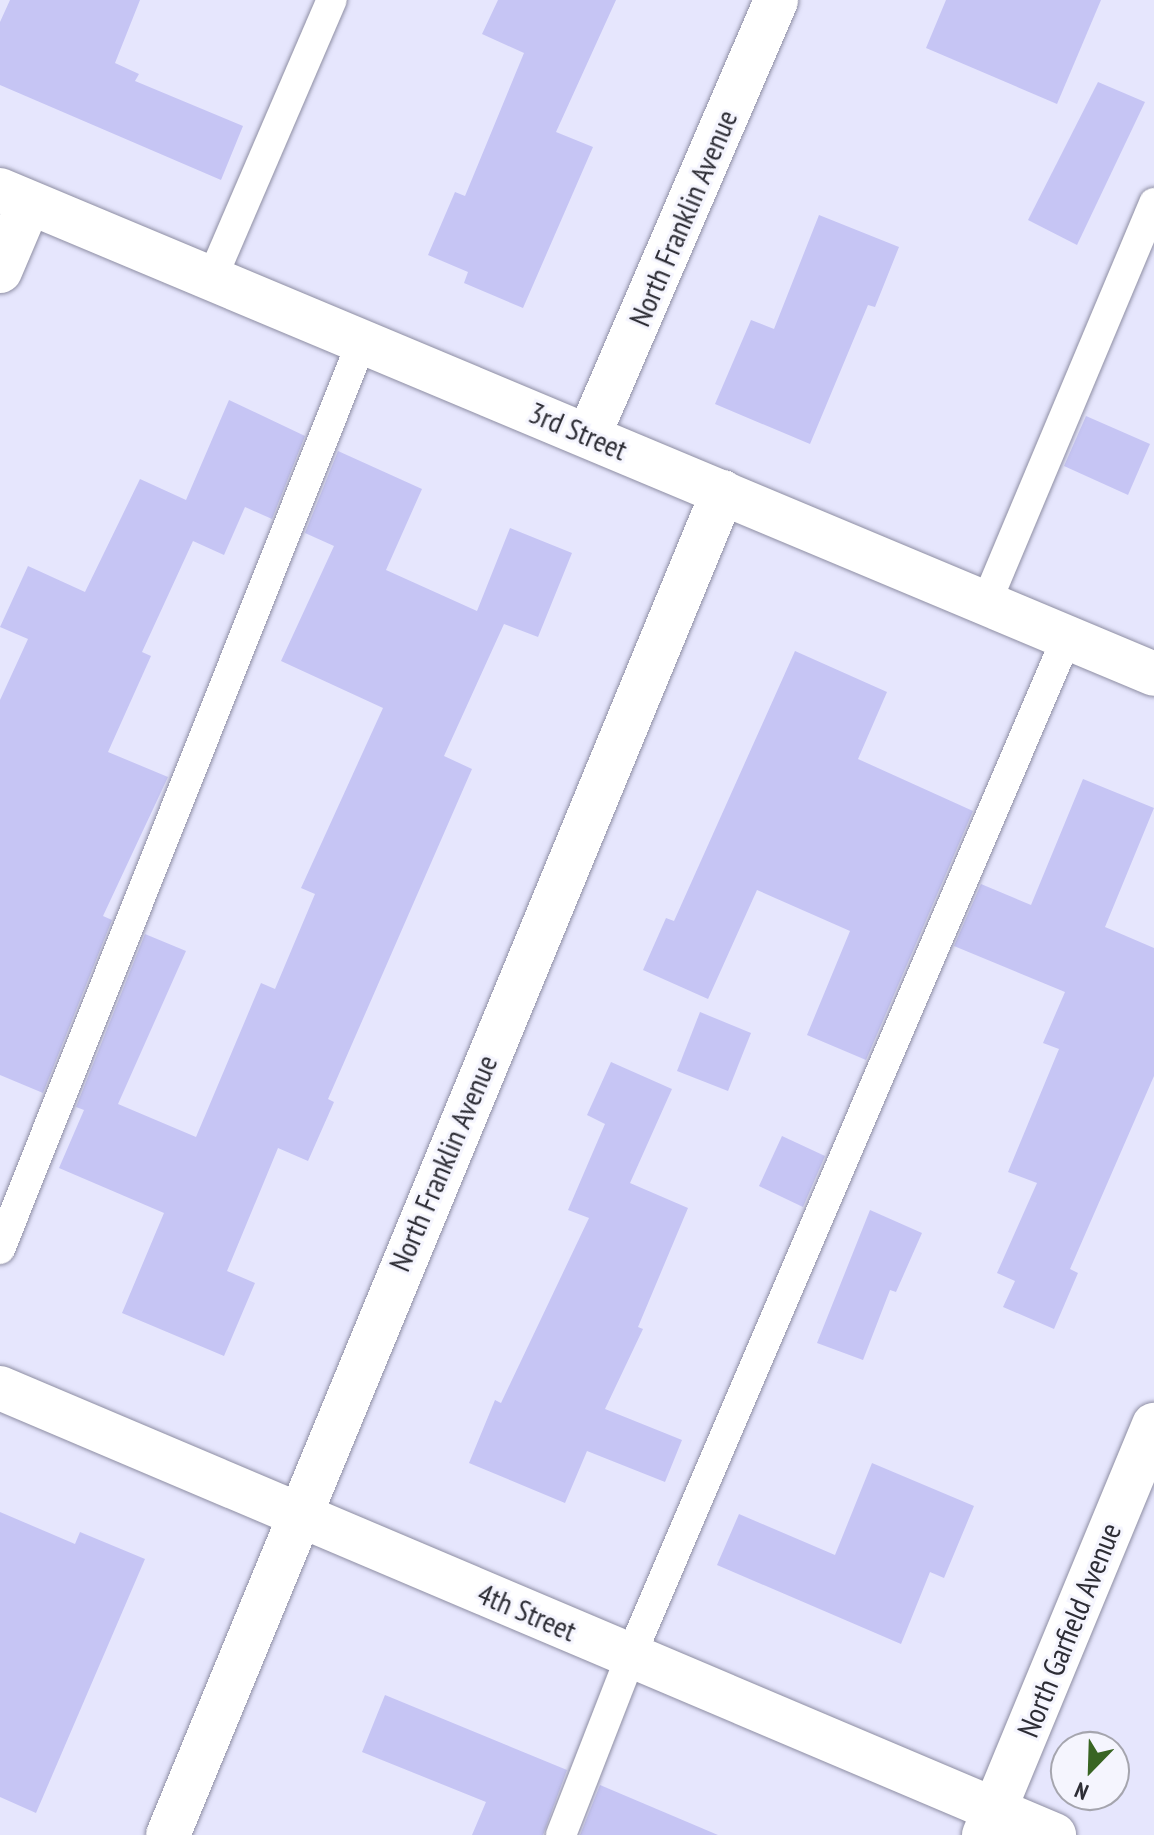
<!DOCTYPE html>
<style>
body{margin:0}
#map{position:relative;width:1154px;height:1835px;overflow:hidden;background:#e6e6fd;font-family:"PT Sans Narrow",sans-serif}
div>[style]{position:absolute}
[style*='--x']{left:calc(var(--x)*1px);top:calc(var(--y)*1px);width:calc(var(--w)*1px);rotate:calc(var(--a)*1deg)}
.building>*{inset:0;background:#c6c5f4}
.roads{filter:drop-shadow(0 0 2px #8e8ea3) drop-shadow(0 0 2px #8e8ea3)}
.lane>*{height:30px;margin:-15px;padding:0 15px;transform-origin:15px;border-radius:15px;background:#fff}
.street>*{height:44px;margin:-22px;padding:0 22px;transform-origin:22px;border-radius:22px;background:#fff}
span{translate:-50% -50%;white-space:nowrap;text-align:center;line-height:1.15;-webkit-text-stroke:6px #f5f5fe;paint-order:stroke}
.street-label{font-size:30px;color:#2d2d35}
.north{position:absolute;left:1050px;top:1731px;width:80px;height:80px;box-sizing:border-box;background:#f5f5fe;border:2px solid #a5a5ae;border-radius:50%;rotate:203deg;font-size:22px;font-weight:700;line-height:32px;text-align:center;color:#2d2d35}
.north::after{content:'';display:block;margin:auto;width:28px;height:36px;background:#396523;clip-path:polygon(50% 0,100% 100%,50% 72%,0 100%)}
</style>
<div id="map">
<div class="building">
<div style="clip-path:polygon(10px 0,140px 0,115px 63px,139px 74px,135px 81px,243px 126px,221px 180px,0 85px,0 22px)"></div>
<div style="clip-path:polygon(498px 0,616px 0,556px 132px,593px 147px,523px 308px,464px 283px,468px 272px,428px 255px,455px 192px,465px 196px,524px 53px,482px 34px)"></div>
<div style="clip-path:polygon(946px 0,1101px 0,1057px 104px,926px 48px)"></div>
<div style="clip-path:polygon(1098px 82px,1145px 102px,1077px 245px,1028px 220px)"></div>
<div style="clip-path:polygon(819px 215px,899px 247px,875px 307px,868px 305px,810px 444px,715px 404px,751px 320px,774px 329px)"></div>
<div style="clip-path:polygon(229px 400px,305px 436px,272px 519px,245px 507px,224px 555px,193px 541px,142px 652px,151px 656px,108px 752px,168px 777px,103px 916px,112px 920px,43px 1093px,0 1075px,0 700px,28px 639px,0 627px,28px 566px,85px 592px,140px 479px,186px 500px)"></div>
<div style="clip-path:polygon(1086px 416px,1150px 444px,1128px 495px,1064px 466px)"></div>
<div style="clip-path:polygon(338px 451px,422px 489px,386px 570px,477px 611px,510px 528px,572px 553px,538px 637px,504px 624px,444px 756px,472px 769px,328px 1099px,334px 1102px,308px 1161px,278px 1148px,227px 1271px,255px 1283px,224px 1356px,122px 1313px,164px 1213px,59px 1168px,84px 1110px,76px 1107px,145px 934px,186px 951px,118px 1104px,196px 1137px,261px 983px,275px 989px,315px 894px,301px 888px,383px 708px,281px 661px,334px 546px,305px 533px)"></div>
<div style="clip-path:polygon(795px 651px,887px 692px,858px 759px,973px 811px,866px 1060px,807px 1035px,850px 931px,757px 890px,708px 999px,643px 970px,666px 918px,674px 921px)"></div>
<div style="clip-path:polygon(1083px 779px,1154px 808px,1105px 927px,1154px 948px,1154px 1076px,1070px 1269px,1078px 1273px,1054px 1329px,1003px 1307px,1015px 1281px,997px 1273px,1037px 1183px,1008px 1172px,1059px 1049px,1043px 1043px,1065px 992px,954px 946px,981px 884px,1031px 905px)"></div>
<div style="clip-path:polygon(700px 1012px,751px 1033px,728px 1091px,677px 1071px)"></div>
<div style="clip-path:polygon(611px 1062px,672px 1089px,630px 1183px,688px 1208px,638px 1327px,643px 1329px,605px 1409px,682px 1440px,665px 1482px,587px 1451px,565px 1503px,469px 1463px,495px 1400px,501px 1403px,589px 1218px,568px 1210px,605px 1124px,587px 1115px)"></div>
<div style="clip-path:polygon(782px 1136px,825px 1156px,803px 1207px,759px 1186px)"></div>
<div style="clip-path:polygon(870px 1210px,922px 1233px,896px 1292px,890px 1290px,863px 1360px,817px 1343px)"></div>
<div style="clip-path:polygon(872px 1463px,974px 1506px,944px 1578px,930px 1572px,901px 1644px,717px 1565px,739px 1514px,835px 1555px)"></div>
<div style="clip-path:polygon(0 1512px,75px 1544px,80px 1532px,145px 1559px,36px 1813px,0 1797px)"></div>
<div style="clip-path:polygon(385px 1695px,567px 1770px,543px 1835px,472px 1835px,486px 1802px,362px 1752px)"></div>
<div style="clip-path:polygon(600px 1785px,718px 1835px,580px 1835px)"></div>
</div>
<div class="roads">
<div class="lane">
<div style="--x:212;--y:278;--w:303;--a:-66.7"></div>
<div style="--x:986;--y:603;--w:434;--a:-67.2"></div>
<div style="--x:0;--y:1249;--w:978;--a:-68.26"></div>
<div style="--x:561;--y:1835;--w:193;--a:-68.7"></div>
<div style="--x:631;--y:1655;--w:1107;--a:-66.81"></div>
</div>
<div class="street">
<div style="--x:0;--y:190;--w:1251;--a:22.75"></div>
<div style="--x:0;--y:271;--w:74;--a:-66.9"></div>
<div style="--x:589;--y:435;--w:473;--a:-66.7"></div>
<div style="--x:0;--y:1388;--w:1145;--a:22.98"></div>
<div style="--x:168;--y:1835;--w:1453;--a:-67.55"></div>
<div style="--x:984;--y:1835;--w:444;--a:-67.5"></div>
</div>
</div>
<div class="street-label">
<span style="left:683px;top:218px;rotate:-67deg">North Franklin Avenue</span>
<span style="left:578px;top:431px;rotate:23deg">3rd Street</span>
<span style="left:443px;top:1163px;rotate:-67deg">North Franklin Avenue</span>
<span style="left:527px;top:1612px;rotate:23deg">4th Street</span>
<span style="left:1069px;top:1630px;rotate:-68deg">North Garfield Avenue</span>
</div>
<div class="north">N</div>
</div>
